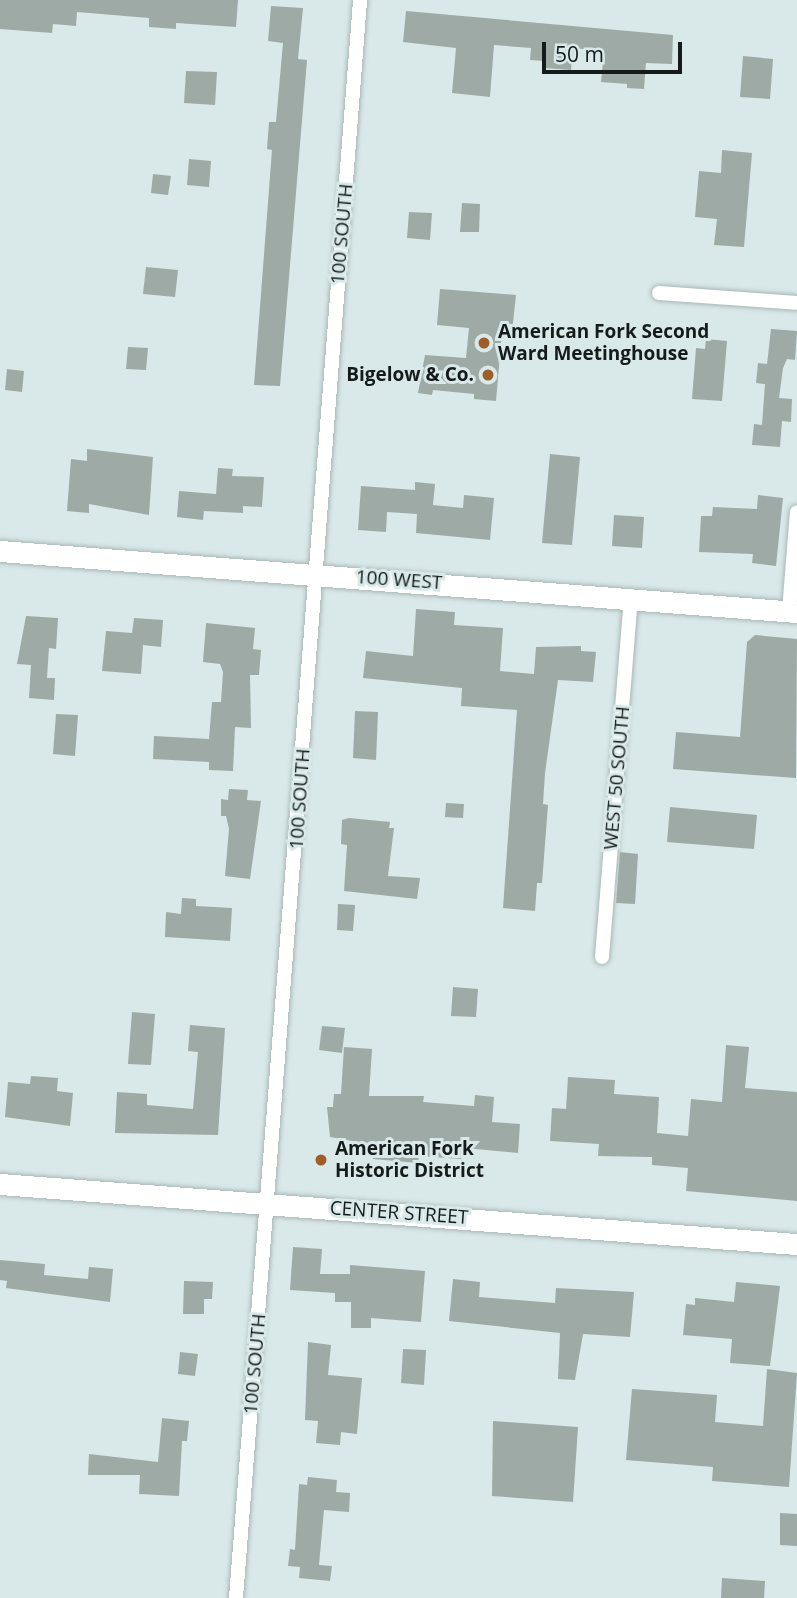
<!DOCTYPE html>
<style>
body{margin:0}
#map{position:relative;width:797px;height:1598px;overflow:hidden;background:#d9e8e8;font-family:"Open Sans",sans-serif}
div>[style]{position:absolute}
[style*='--x']{left:calc(var(--x)*1px);top:calc(var(--y)*1px);width:calc(var(--w)*1px);rotate:calc(var(--a)*1deg)}
.building>*{inset:0;background:#9eaaa5}
.roads{filter:drop-shadow(0 0 2px #a8b7b6) drop-shadow(0 0 2px #a8b7b6)}
.street>*{height:14px;margin:-7px;padding:0 7px;transform-origin:7px;border-radius:7px;background:#fff}
.secondary>*{height:21px;margin:-10.5px;padding:0 10.5px;transform-origin:10.5px;border-radius:10.5px;background:#fff}
.dots>*{width:19px;height:19px;translate:-50% -50%;box-sizing:border-box;border:4px solid #d9e8e8;border-radius:50%}
span{translate:-50% -50%;white-space:nowrap;text-align:center;line-height:1.15;-webkit-text-stroke:6px #d9e8e8;paint-order:stroke}
.street-label{font-size:19px;color:#151b1b}
.poi-label{font-size:19px;color:#151b1b;font-weight:700}
.left{translate:0 -50%;text-align:left}
.right{translate:-100% -50%;text-align:right}
.scale{position:absolute;left:542px;top:42px;width:140px;height:32px;box-sizing:border-box;border:4px solid #151b1b;border-top:0;padding-left:9px;font-size:21px;line-height:24px;white-space:nowrap;color:#151b1b;-webkit-text-stroke:5px #d9e8e8;paint-order:stroke}
</style>
<div id="map">
<div class="building">
<div style="clip-path:polygon(0 0,238px 0,236px 27px,176px 23px,176px 29px,149px 27px,149px 18px,77px 12px,76px 26px,53px 24px,52px 33px,0 29px)"></div>
<div style="clip-path:polygon(271px 6px,303px 8px,298px 59px,307px 60px,280px 386px,254px 385px,272px 150px,267px 149px,269px 122px,276px 122px,283px 43px,268px 41px)"></div>
<div style="clip-path:polygon(406px 11px,673px 35px,672px 64px,646px 63px,644px 89px,627px 88px,627px 84px,601px 82px,604px 51px,573px 48px,571px 70px,544px 68px,544px 61px,530px 60px,531px 48px,494px 45px,490px 97px,452px 93px,456px 48px,403px 42px)"></div>
<div style="clip-path:polygon(743px 56px,773px 59px,770px 99px,740px 97px)"></div>
<div style="clip-path:polygon(186px 71px,217px 72px,215px 105px,184px 103px)"></div>
<div style="clip-path:polygon(722px 150px,752px 153px,744px 247px,714px 245px,717px 219px,695px 217px,699px 171px,721px 173px)"></div>
<div style="clip-path:polygon(189px 159px,211px 161px,209px 187px,187px 185px)"></div>
<div style="clip-path:polygon(153px 174px,171px 176px,168px 195px,151px 193px)"></div>
<div style="clip-path:polygon(462px 203px,480px 204px,479px 232px,460px 232px)"></div>
<div style="clip-path:polygon(409px 212px,432px 213px,430px 240px,407px 238px)"></div>
<div style="clip-path:polygon(146px 267px,178px 270px,175px 297px,143px 294px)"></div>
<div style="clip-path:polygon(440px 289px,516px 295px,512px 332px,502px 331px,496px 401px,474px 399px,474px 394px,433px 390px,432px 395px,418px 393px,425px 355px,466px 358px,469px 328px,437px 325px)"></div>
<div style="clip-path:polygon(771px 329px,797px 331px,795px 360px,787px 359px,783px 368px,779px 398px,792px 399px,791px 422px,782px 421px,780px 447px,752px 445px,754px 424px,762px 425px,765px 384px,756px 383px,758px 363px,767px 364px)"></div>
<div style="clip-path:polygon(706px 339px,727px 341px,722px 401px,692px 399px,696px 348px,705px 349px)"></div>
<div style="clip-path:polygon(128px 347px,148px 348px,146px 370px,126px 369px)"></div>
<div style="clip-path:polygon(7px 369px,24px 371px,22px 392px,5px 390px)"></div>
<div style="clip-path:polygon(87px 449px,153px 457px,149px 515px,89px 504px,89px 513px,67px 511px,71px 459px,87px 461px)"></div>
<div style="clip-path:polygon(550px 454px,580px 457px,572px 545px,542px 543px)"></div>
<div style="clip-path:polygon(218px 468px,233px 469px,232px 476px,264px 477px,262px 507px,243px 506px,243px 513px,204px 511px,203px 520px,177px 517px,179px 491px,216px 494px)"></div>
<div style="clip-path:polygon(415px 482px,435px 484px,433px 505px,463px 508px,464px 495px,494px 498px,490px 540px,416px 533px,417px 514px,387px 512px,386px 532px,358px 530px,361px 486px,415px 490px)"></div>
<div style="clip-path:polygon(758px 495px,783px 498px,776px 566px,752px 563px,753px 554px,699px 552px,701px 516px,712px 516px,713px 507px,757px 509px)"></div>
<div style="clip-path:polygon(614px 515px,644px 517px,642px 548px,612px 546px)"></div>
<div style="clip-path:polygon(416px 609px,455px 612px,454px 625px,503px 628px,500px 671px,534px 674px,536px 647px,581px 646px,581px 651px,596px 652px,593px 682px,558px 680px,545px 773px,543px 804px,548px 805px,542px 883px,537px 883px,535px 911px,503px 908px,517px 710px,461px 706px,462px 688px,363px 678px,366px 651px,413px 656px)"></div>
<div style="clip-path:polygon(26px 616px,58px 618px,56px 649px,49px 648px,47px 678px,55px 678px,54px 700px,29px 698px,31px 665px,17px 664px)"></div>
<div style="clip-path:polygon(134px 618px,163px 620px,161px 647px,143px 645px,141px 674px,102px 671px,106px 631px,132px 633px)"></div>
<div style="clip-path:polygon(206px 623px,255px 628px,253px 649px,261px 650px,259px 675px,250px 675px,251px 728px,235px 727px,233px 771px,209px 770px,209px 762px,153px 759px,154px 736px,209px 739px,212px 702px,221px 702px,223px 672px,220px 664px,203px 662px)"></div>
<div style="clip-path:polygon(755px 635px,797px 639px,796px 778px,673px 769px,676px 732px,740px 737px,747px 642px)"></div>
<div style="clip-path:polygon(355px 711px,378px 712px,376px 760px,353px 758px)"></div>
<div style="clip-path:polygon(56px 714px,78px 715px,75px 756px,53px 754px)"></div>
<div style="clip-path:polygon(229px 789px,248px 790px,247px 800px,261px 801px,250px 879px,225px 876px,229px 829px,226px 816px,221px 816px,221px 799px,228px 800px)"></div>
<div style="clip-path:polygon(446px 803px,464px 804px,463px 818px,445px 817px)"></div>
<div style="clip-path:polygon(670px 807px,757px 815px,754px 849px,667px 842px)"></div>
<div style="clip-path:polygon(349px 818px,390px 822px,389px 828px,394px 828px,388px 876px,420px 878px,417px 899px,344px 891px,347px 845px,341px 844px,342px 820px)"></div>
<div style="clip-path:polygon(620px 852px,638px 854px,635px 904px,616px 903px)"></div>
<div style="clip-path:polygon(182px 898px,196px 899px,196px 906px,232px 908px,230px 941px,165px 937px,166px 912px,181px 914px)"></div>
<div style="clip-path:polygon(338px 904px,355px 905px,353px 931px,337px 930px)"></div>
<div style="clip-path:polygon(453px 987px,478px 989px,476px 1017px,451px 1016px)"></div>
<div style="clip-path:polygon(132px 1012px,155px 1014px,151px 1065px,128px 1064px)"></div>
<div style="clip-path:polygon(190px 1025px,225px 1028px,218px 1135px,115px 1133px,117px 1092px,147px 1094px,147px 1105px,193px 1109px,198px 1052px,188px 1051px)"></div>
<div style="clip-path:polygon(322px 1026px,345px 1028px,342px 1053px,319px 1050px)"></div>
<div style="clip-path:polygon(726px 1045px,749px 1047px,745px 1088px,797px 1092px,797px 1201px,686px 1191px,688px 1168px,652px 1165px,652px 1157px,598px 1156px,599px 1144px,550px 1141px,552px 1108px,566px 1109px,568px 1077px,615px 1080px,614px 1094px,659px 1097px,657px 1133px,688px 1136px,691px 1099px,722px 1102px)"></div>
<div style="clip-path:polygon(344px 1047px,372px 1049px,369px 1096px,424px 1096px,423px 1102px,474px 1106px,475px 1095px,494px 1097px,492px 1122px,520px 1124px,518px 1153px,465px 1148px,461px 1159px,419px 1156px,418px 1163px,373px 1159px,374px 1145px,330px 1137px,327px 1107px,333px 1107px,334px 1094px,341px 1094px)"></div>
<div style="clip-path:polygon(31px 1076px,58px 1078px,57px 1091px,73px 1093px,70px 1126px,5px 1117px,8px 1082px,30px 1084px)"></div>
<div style="clip-path:polygon(293px 1247px,322px 1249px,320px 1274px,350px 1274px,350px 1265px,425px 1271px,421px 1322px,371px 1318px,371px 1328px,351px 1328px,351px 1302px,335px 1302px,335px 1293px,290px 1290px)"></div>
<div style="clip-path:polygon(0 1260px,45px 1264px,44px 1275px,88px 1279px,89px 1267px,113px 1269px,110px 1302px,6px 1288px,7px 1281px,0 1280px)"></div>
<div style="clip-path:polygon(453px 1279px,480px 1282px,479px 1297px,555px 1303px,556px 1288px,634px 1292px,630px 1337px,583px 1334px,575px 1380px,558px 1379px,560px 1333px,449px 1321px)"></div>
<div style="clip-path:polygon(184px 1281px,213px 1282px,212px 1299px,204px 1299px,204px 1314px,183px 1314px)"></div>
<div style="clip-path:polygon(736px 1282px,780px 1286px,770px 1366px,730px 1363px,732px 1339px,683px 1335px,686px 1304px,695px 1305px,695px 1298px,734px 1302px)"></div>
<div style="clip-path:polygon(308px 1342px,331px 1345px,328px 1375px,362px 1378px,357px 1434px,341px 1432px,340px 1445px,316px 1443px,318px 1421px,305px 1420px)"></div>
<div style="clip-path:polygon(403px 1349px,426px 1350px,424px 1385px,401px 1383px)"></div>
<div style="clip-path:polygon(180px 1352px,198px 1354px,195px 1376px,178px 1374px)"></div>
<div style="clip-path:polygon(767px 1369px,797px 1373px,789px 1487px,712px 1481px,713px 1467px,626px 1460px,632px 1389px,717px 1395px,715px 1422px,763px 1426px)"></div>
<div style="clip-path:polygon(162px 1418px,189px 1421px,187px 1441px,182px 1441px,179px 1496px,139px 1494px,140px 1475px,88px 1475px,89px 1454px,158px 1462px)"></div>
<div style="clip-path:polygon(493px 1421px,578px 1427px,573px 1502px,492px 1496px)"></div>
<div style="clip-path:polygon(308px 1477px,337px 1480px,336px 1492px,350px 1493px,349px 1512px,324px 1510px,319px 1565px,332px 1566px,330px 1581px,299px 1578px,300px 1567px,288px 1566px,290px 1549px,295px 1550px,299px 1484px,307px 1485px)"></div>
<div style="clip-path:polygon(780px 1513px,797px 1514px,797px 1546px,780px 1545px)"></div>
<div style="clip-path:polygon(722px 1578px,765px 1581px,764px 1598px,721px 1598px)"></div>
</div>
<div class="roads">
<div class="street">
<div style="--x:659;--y:293;--w:138;--a:4.1"></div>
<div style="--x:789;--y:611;--w:99;--a:-85.4"></div>
<div style="--x:602;--y:957;--w:360;--a:-85.4"></div>
<div style="--x:236;--y:1598;--w:1603;--a:-85.56"></div>
</div>
<div class="secondary">
<div style="--x:0;--y:551;--w:799;--a:4.38"></div>
<div style="--x:0;--y:1184;--w:799;--a:4.31"></div>
</div>
</div>
<div class="dots">
<div style="left:484px;top:343px;background:#9e5e27"></div>
<div style="left:488px;top:375px;background:#9e5e27"></div>
<div style="left:321px;top:1160px;background:#9e5e27"></div>
</div>
<div class="street-label">
<span style="left:342px;top:234px;rotate:-85deg">100 SOUTH</span>
<span style="left:399px;top:580px;rotate:4deg">100 WEST</span>
<span style="left:617px;top:778px;rotate:-85deg">WEST 50 SOUTH</span>
<span style="left:300px;top:799px;rotate:-86deg">100 SOUTH</span>
<span style="left:399px;top:1213px;rotate:4deg">CENTER STREET</span>
<span style="left:255px;top:1364px;rotate:-85deg">100 SOUTH</span>
</div>
<div class="poi-label">
<span class="left" style="left:498px;top:343px">American Fork Second<br>Ward Meetinghouse</span>
<span class="right" style="left:474px;top:375px">Bigelow &amp; Co.</span>
<span class="left" style="left:335px;top:1160px">American Fork<br>Historic District</span>
</div>
<div class="scale">50 m</div>
</div>
